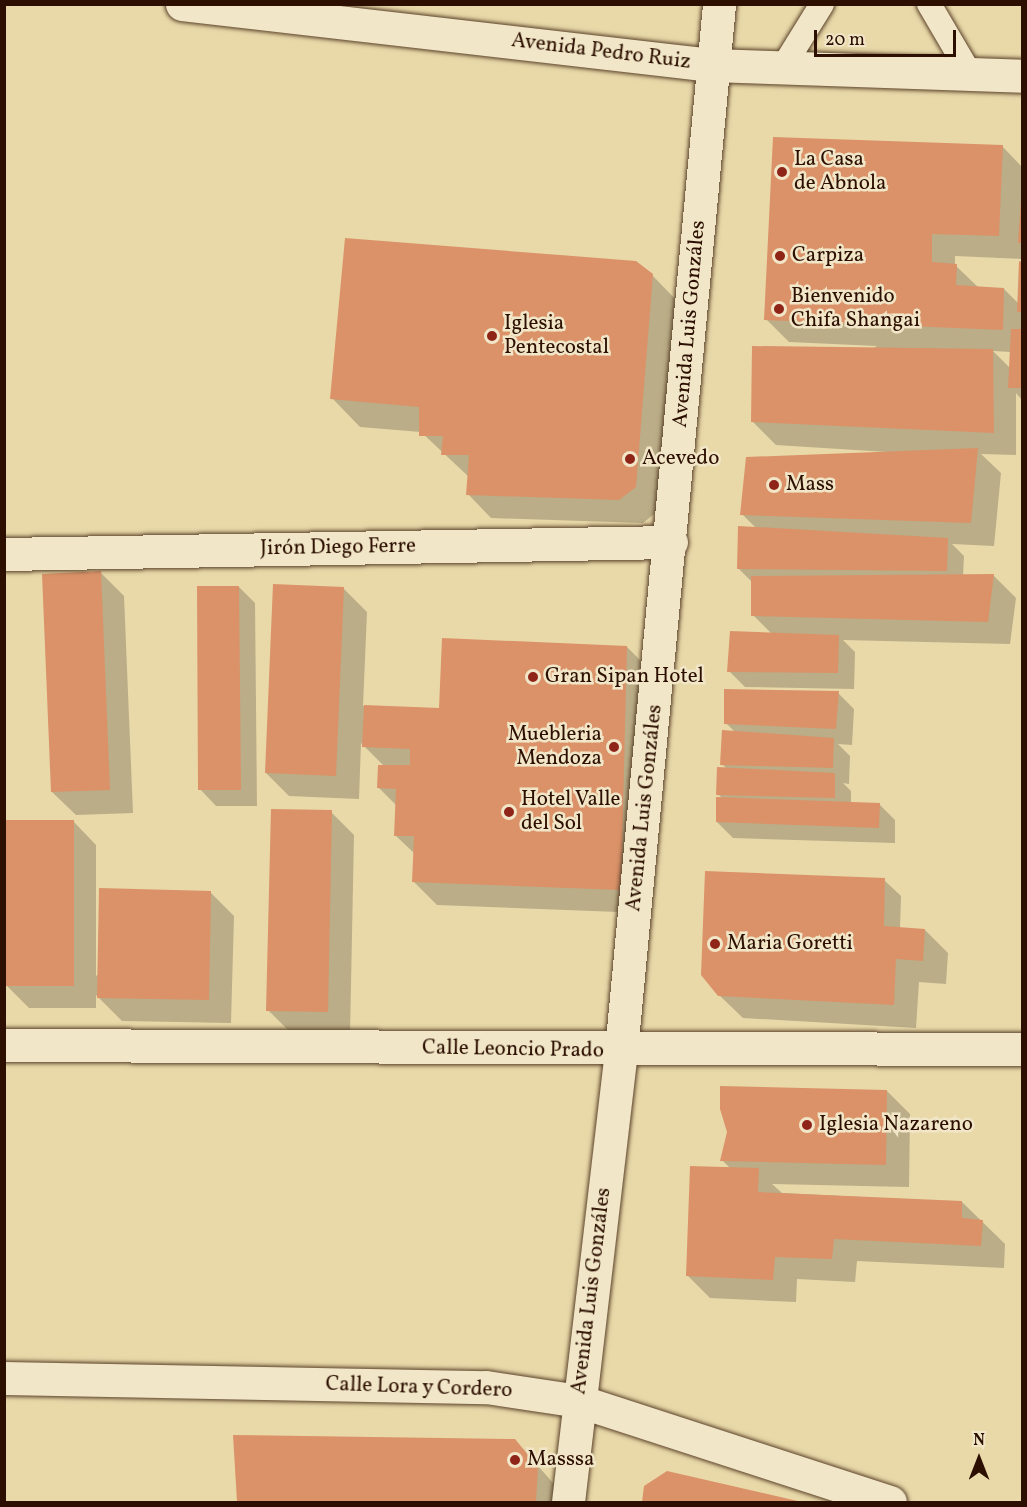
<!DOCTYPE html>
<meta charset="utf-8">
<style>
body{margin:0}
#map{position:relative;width:1027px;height:1507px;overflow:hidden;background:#e9d9a9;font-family:Vollkorn,serif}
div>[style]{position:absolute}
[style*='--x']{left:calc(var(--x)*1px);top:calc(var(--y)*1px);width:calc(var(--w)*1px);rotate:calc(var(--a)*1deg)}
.shadow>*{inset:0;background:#0003}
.building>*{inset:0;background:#db9269}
.roads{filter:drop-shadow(0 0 2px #5b422a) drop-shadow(0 0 2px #5b422a)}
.service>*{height:24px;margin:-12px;padding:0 12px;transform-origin:12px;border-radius:12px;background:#f1e6c7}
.minor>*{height:33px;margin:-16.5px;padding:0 16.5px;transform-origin:16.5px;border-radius:16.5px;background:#f1e6c7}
.tertiary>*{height:33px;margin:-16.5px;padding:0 16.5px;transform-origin:16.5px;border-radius:16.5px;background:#f1e6c7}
.secondary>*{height:33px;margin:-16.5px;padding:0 16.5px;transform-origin:16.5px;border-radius:16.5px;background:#f1e6c7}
.dots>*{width:16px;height:16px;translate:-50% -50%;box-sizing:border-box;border:3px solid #f1e6c7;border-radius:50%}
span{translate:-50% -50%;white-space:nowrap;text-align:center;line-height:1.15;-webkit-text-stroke:5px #f1e6c7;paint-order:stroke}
.street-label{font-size:21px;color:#2c0f00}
.poi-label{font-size:21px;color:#2c0f00}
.left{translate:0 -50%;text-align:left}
.right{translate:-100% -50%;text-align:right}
.frame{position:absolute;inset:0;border:6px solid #2c0f00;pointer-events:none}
.north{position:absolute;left:949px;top:1429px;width:60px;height:60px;-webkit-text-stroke:4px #f1e6c7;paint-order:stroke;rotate:0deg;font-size:16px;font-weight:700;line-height:24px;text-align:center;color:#2c0f00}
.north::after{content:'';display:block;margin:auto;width:21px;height:27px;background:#2c0f00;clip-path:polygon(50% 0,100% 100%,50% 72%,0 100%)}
.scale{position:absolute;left:814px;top:30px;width:142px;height:27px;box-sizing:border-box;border:3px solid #2c0f00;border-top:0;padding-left:8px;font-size:18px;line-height:21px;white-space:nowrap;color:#2c0f00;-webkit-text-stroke:4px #f1e6c7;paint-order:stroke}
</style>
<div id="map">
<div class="shadow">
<div style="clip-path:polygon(evenodd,1002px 146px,1022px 167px,1021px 259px,955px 256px,955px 265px,979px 288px,1004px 289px,1019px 304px,1022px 263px,1022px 400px,1016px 393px,1016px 455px,981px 454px,1001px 473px,994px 546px,952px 544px,964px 556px,963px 576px,993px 575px,1016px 598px,1010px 644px,843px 640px,855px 652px,854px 689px,745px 687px,729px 671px,772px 634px,753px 615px,753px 583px,738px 568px,757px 529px,742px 514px,903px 453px,776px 445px,753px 422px,877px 346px,789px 342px,766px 319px,1002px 146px,993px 351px,1011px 352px,1011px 369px,993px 351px)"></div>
<div style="clip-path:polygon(652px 275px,680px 304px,659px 510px,643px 523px,491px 518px,468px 494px,469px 477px,421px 432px,360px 427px,332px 398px)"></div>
<div style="clip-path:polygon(101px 573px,124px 596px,133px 813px,76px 815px,52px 792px)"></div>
<div style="clip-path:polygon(239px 587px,255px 603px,257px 806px,216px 806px,200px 789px)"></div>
<div style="clip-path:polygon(344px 589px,367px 612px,363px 706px,440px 709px,627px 647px,650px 670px,644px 913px,437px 905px,414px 882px,415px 854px,395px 835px,396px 805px,379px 788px,384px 766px,361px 743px,359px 799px,289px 796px,266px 773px)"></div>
<div style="clip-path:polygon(838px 693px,854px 709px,852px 745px,838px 744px,850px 756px,849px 784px,843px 783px,851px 791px,851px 803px,879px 804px,895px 820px,895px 843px,733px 838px,717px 822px,723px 799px,718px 794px,727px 769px,722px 764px,735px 732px,726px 723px)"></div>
<div style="clip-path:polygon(331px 812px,354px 835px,350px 1035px,291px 1033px,268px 1010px)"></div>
<div style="clip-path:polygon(73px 821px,96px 845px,96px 976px,210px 892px,234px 916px,231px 1023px,122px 1021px,96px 995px,96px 1008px,29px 1008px,6px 985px)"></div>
<div style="clip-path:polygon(884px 880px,901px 896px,900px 929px,925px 930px,948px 953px,946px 984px,919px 982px,916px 1028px,743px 1018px,719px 995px)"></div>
<div style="clip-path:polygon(887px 1091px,910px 1114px,909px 1187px,772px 1184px,782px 1193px,962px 1202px,1005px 1244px,1004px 1268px,857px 1261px,855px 1282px,797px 1279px,796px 1302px,710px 1298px,687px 1275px,731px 1169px,722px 1160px)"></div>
<div style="clip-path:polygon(235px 1437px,515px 1440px,561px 1492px,560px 1502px,238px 1502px)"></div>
<div style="clip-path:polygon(667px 1473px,799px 1502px,644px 1502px,645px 1487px)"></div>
</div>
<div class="building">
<div style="clip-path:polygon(773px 137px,1003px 145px,999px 236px,932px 234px,932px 262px,957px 264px,956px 285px,1004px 288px,1003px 330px,764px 320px)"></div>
<div style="clip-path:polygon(1021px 199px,1022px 199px,1022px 243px,1018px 243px)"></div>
<div style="clip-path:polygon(345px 238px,636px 261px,653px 274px,636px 487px,619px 500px,466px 495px,469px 455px,441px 455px,443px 436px,419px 436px,419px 407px,330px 399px)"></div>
<div style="clip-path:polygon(1019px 261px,1022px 262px,1022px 312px,1017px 312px)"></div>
<div style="clip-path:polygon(1011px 329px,1022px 329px,1022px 388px,1008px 388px)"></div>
<div style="clip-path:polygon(752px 346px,993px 349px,994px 433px,751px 422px)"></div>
<div style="clip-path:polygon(978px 448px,971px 523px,740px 515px,746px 457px)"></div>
<div style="clip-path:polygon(738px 526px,948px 538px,947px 571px,737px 569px)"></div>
<div style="clip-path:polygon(101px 571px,110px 790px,51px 792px,42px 574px)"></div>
<div style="clip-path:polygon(994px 574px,988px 622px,751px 616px,751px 576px)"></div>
<div style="clip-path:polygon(273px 584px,344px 587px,336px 776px,265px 773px)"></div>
<div style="clip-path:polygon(197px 586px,239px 586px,241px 790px,198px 790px)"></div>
<div style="clip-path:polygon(730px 631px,839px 635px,838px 673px,727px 672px)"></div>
<div style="clip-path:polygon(442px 638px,627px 646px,621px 890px,412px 882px,414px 836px,394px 836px,396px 789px,377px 788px,378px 765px,410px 765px,410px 749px,362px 747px,364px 705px,439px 708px)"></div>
<div style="clip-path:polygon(724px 689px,839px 691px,836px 729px,724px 724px)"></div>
<div style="clip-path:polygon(722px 730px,834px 738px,833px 768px,720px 765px)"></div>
<div style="clip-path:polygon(717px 767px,835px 773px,835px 798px,716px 795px)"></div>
<div style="clip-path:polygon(716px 797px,880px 803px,879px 828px,716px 822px)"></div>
<div style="clip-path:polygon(271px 809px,332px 810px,328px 1012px,266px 1011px)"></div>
<div style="clip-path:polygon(4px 820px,74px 820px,74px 986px,4px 986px)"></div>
<div style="clip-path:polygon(705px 871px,885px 878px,884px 926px,925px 929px,923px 961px,896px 959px,894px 1005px,718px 996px,701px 975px)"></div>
<div style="clip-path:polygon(99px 888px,211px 891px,209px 1000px,97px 998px)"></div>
<div style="clip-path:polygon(720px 1086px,887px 1090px,886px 1165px,720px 1161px,727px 1132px,720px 1109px)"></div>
<div style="clip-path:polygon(690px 1166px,759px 1168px,758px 1192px,962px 1201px,962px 1218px,983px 1220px,981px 1246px,834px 1239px,832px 1259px,775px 1257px,773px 1280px,686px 1276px)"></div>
<div style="clip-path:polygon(233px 1435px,515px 1439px,538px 1467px,536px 1502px,237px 1502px)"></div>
<div style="clip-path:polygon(667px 1471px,802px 1502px,642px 1502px,644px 1486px)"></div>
</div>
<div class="roads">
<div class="service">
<div style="--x:929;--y:4;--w:81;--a:59.6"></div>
<div style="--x:783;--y:67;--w:74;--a:-58.2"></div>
</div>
<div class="minor">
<div style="--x:4;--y:554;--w:667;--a:-1.03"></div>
<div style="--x:4;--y:1045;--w:1018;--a:0.23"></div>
<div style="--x:4;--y:1378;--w:482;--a:1.1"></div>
<div style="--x:486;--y:1387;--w:94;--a:8.6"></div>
<div style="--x:579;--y:1401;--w:327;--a:18"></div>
</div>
<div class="tertiary">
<div style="--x:182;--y:4;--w:533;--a:6.57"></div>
<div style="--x:712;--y:65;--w:310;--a:2"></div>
</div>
<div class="secondary">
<div style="--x:568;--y:1502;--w:454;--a:-83.3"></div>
<div style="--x:621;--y:1051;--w:1052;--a:-84.65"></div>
</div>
</div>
<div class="dots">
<div style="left:782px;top:172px;background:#8f2418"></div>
<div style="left:780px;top:256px;background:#8f2418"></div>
<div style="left:779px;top:309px;background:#8f2418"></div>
<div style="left:492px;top:336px;background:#8f2418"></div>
<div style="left:630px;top:459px;background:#8f2418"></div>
<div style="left:774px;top:485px;background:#8f2418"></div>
<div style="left:533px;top:677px;background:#8f2418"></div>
<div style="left:614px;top:747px;background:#8f2418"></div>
<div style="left:509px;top:812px;background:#8f2418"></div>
<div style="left:715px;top:944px;background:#8f2418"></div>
<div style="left:807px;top:1125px;background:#8f2418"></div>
<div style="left:515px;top:1460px;background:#8f2418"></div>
</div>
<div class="street-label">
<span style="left:601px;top:52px;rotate:7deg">Avenida Pedro Ruiz</span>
<span style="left:690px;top:324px;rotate:-85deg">Avenida Luis Gonzáles</span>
<span style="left:338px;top:548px;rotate:-1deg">Jirón Diego Ferre</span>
<span style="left:645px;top:808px;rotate:-84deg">Avenida Luis Gonzáles</span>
<span style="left:513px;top:1050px;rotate:1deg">Calle Leoncio Prado</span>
<span style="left:592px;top:1291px;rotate:-83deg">Avenida Luis Gonzáles</span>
<span style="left:419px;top:1388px;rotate:2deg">Calle Lora y Cordero</span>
</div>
<div class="poi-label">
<span class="left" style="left:794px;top:172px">La Casa<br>de Abnola</span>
<span class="left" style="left:792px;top:256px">Carpiza</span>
<span class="left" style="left:791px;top:309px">Bienvenido<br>Chifa Shangai</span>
<span class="left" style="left:504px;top:336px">Iglesia<br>Pentecostal</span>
<span class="left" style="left:642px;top:459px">Acevedo</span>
<span class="left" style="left:786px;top:485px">Mass</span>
<span class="left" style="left:545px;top:677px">Gran Sipan Hotel</span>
<span class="right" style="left:602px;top:747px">Muebleria<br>Mendoza</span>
<span class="left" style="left:521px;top:812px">Hotel Valle<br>del Sol</span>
<span class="left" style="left:727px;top:944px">Maria Goretti</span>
<span class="left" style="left:819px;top:1125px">Iglesia Nazareno</span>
<span class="left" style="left:527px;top:1460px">Masssa</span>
</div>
<div class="frame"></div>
<div class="north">N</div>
<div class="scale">20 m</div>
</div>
